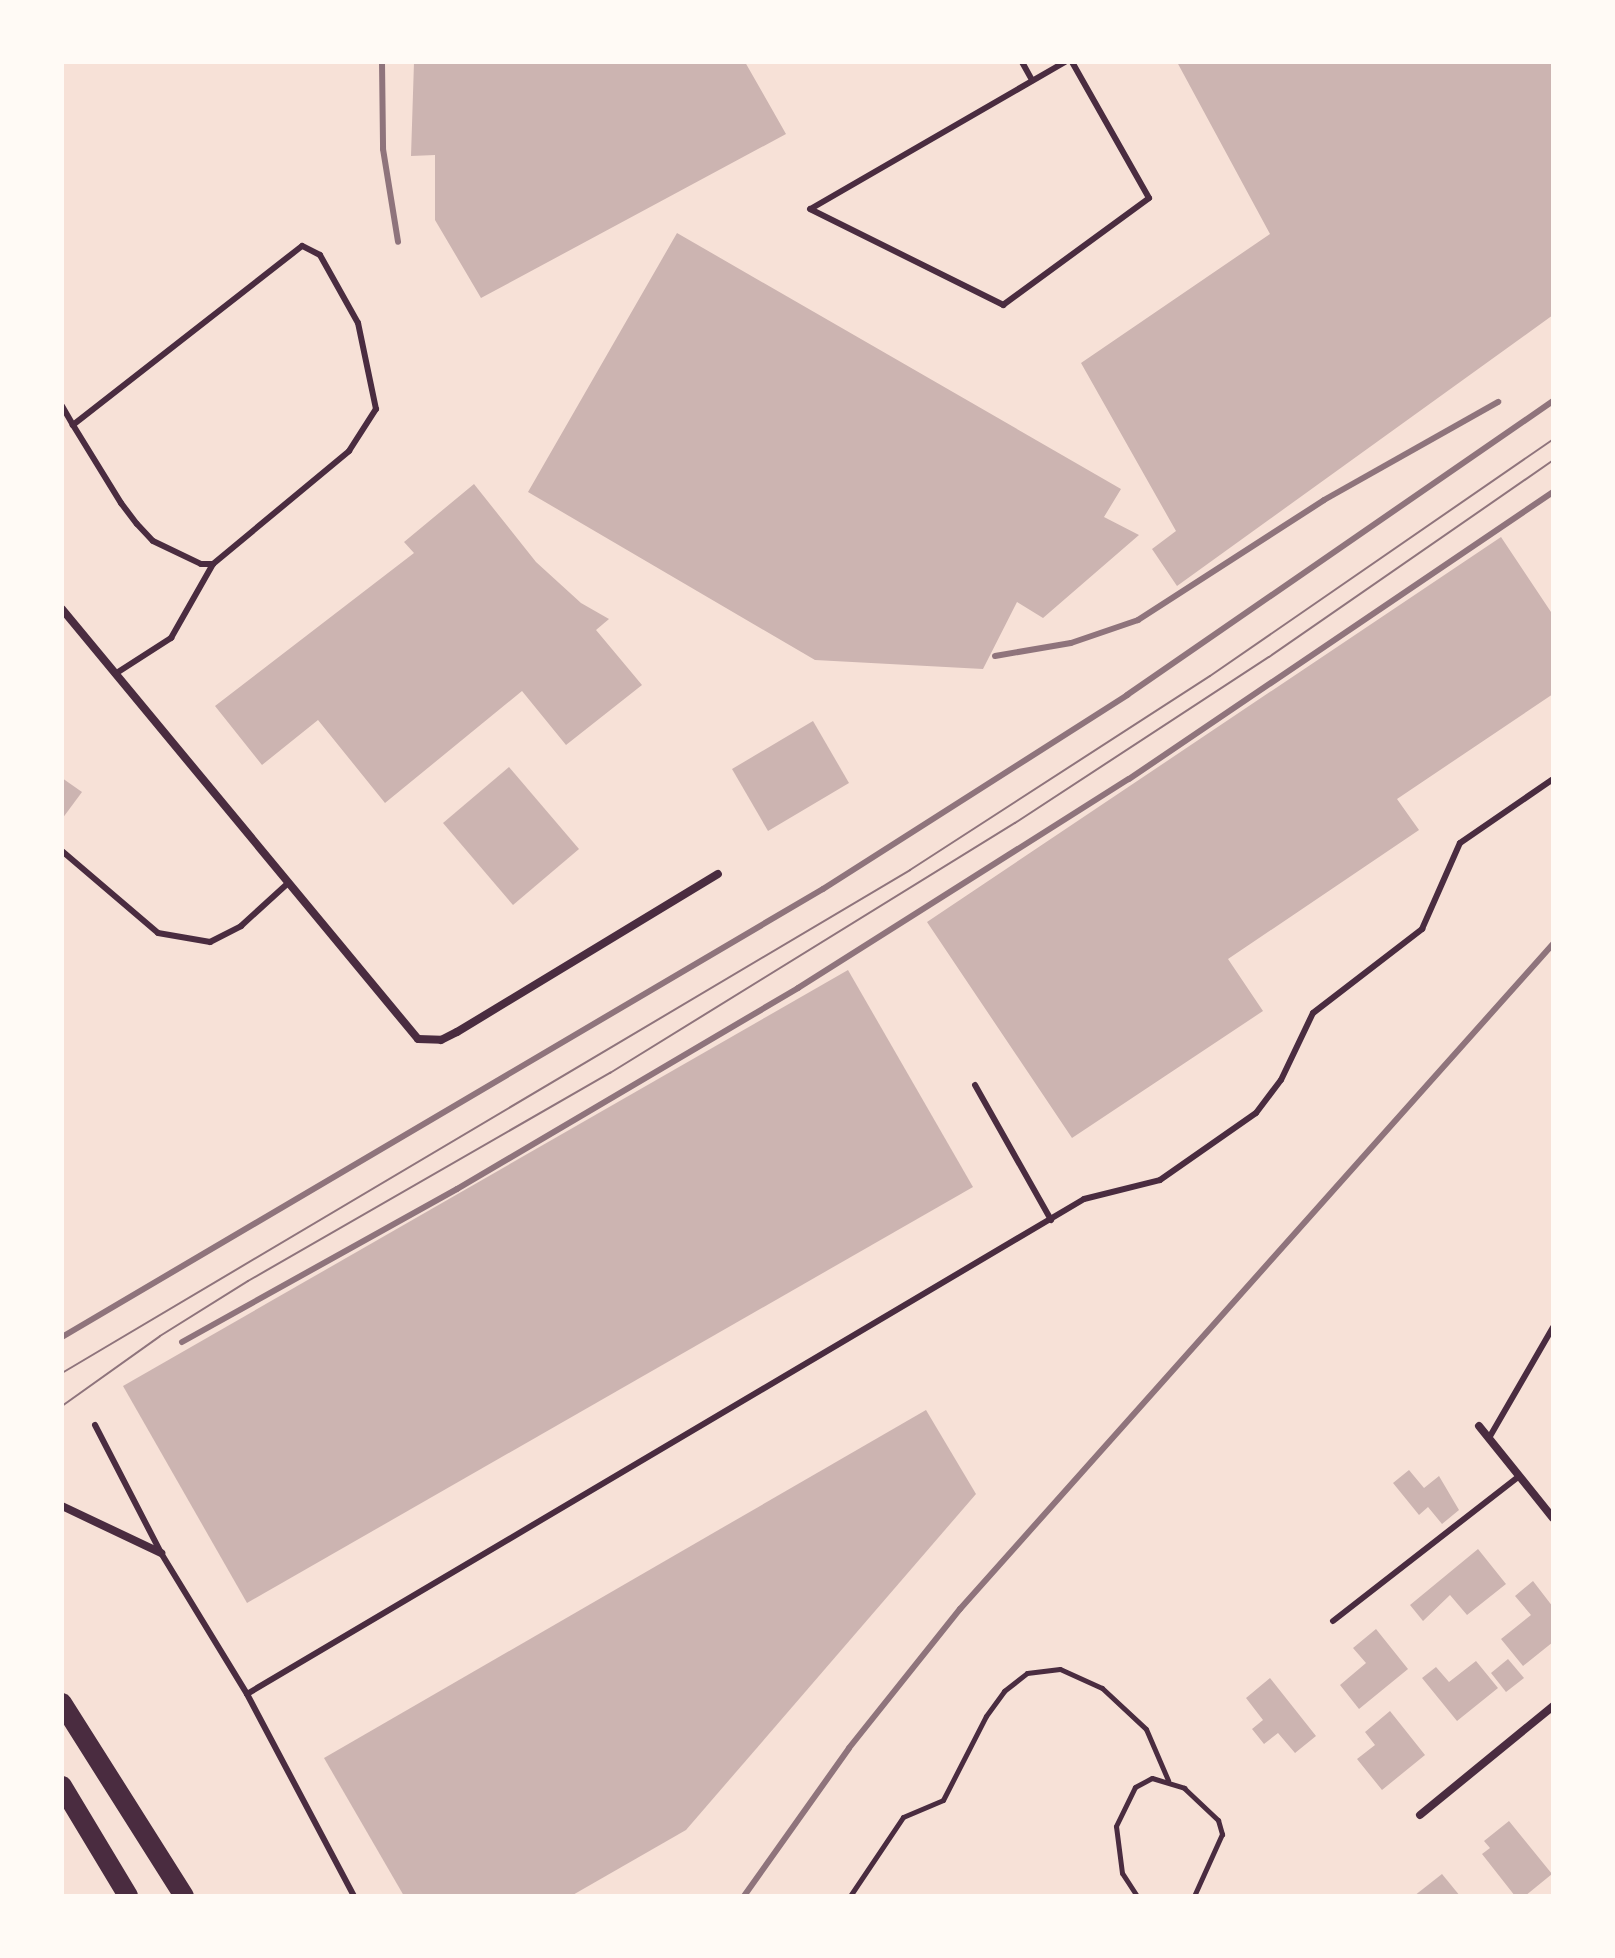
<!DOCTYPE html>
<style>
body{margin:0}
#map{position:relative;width:1615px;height:1958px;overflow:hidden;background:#f7e1d7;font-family:"Alegreya Sans",sans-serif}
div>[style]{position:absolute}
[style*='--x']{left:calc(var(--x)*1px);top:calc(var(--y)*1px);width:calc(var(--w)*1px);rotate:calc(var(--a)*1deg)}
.building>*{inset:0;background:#ccb4b1}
.path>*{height:5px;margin:-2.5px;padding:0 2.5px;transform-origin:2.5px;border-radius:2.5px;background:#4a2c40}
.service>*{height:6px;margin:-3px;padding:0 3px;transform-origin:3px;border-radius:3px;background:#4a2c40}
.minor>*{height:8px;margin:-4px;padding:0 4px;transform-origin:4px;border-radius:4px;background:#4a2c40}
.trunk>*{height:20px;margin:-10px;padding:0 10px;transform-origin:10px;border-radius:10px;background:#4a2c40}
.tram>*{height:2px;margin:-1px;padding:0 1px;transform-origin:1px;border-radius:1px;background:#8f747c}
.rail>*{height:6px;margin:-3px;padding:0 3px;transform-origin:3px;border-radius:3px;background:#8f747c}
span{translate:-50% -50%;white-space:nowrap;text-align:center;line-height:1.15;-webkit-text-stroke:7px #fffaf5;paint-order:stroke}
.frame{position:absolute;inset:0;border:64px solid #fffaf5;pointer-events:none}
</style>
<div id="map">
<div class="building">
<div style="clip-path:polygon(414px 62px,745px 62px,786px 134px,481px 298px,435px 220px,435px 155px,411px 156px)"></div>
<div style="clip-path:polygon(1177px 62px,1553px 62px,1553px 315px,1177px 586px,1152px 549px,1176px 531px,1081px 363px,1270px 234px)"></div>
<div style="clip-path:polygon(677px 233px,1121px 489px,1104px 517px,1139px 535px,1043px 618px,1017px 602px,983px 669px,815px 660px,528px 492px)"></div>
<div style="clip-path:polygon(474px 484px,536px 562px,581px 603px,609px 619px,596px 630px,642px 685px,566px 745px,522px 691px,385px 803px,318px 720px,262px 765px,215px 706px,414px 553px,404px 542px)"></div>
<div style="clip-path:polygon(1501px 537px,1553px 615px,1553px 694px,1397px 799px,1419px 830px,1228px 959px,1263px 1011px,1072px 1138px,927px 922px)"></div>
<div style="clip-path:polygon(813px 721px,849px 783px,768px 831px,732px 769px)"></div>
<div style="clip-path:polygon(509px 767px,579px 849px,513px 905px,443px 823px)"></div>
<div style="clip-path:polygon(62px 778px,82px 792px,62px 819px)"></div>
<div style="clip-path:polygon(848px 970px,973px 1187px,247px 1603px,123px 1386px)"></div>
<div style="clip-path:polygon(926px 1410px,976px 1494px,686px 1830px,571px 1896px,404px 1896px,324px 1758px)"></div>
<div style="clip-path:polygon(1409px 1470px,1424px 1488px,1439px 1476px,1459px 1510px,1442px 1524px,1428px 1507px,1419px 1515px,1393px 1483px)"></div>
<div style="clip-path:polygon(1478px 1549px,1506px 1584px,1467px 1615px,1450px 1595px,1423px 1621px,1410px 1605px)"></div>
<div style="clip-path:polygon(1533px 1581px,1553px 1607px,1553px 1642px,1523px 1666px,1501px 1639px,1531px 1615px,1515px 1596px)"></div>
<div style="clip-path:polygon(1376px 1629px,1408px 1669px,1359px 1709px,1340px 1685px,1366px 1663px,1353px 1648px)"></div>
<div style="clip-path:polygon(1508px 1659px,1524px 1678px,1506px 1692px,1491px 1673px)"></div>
<div style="clip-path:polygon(1476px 1661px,1498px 1688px,1457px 1721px,1422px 1678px,1436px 1667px,1449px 1682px)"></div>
<div style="clip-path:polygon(1270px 1678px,1316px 1736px,1295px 1753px,1278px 1733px,1264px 1744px,1252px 1729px,1263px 1720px,1246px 1698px)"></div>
<div style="clip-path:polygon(1390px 1711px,1425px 1755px,1382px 1790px,1357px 1759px,1375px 1745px,1365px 1732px)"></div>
<div style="clip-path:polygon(1509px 1821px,1552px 1874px,1525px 1896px,1515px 1896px,1482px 1854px,1490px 1848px,1484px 1841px)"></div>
<div style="clip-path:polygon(1442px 1874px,1460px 1896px,1414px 1896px)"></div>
</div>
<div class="path">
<div style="--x:850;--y:1896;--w:95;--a:-56.1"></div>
<div style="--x:903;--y:1817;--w:43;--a:-23"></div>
<div style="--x:943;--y:1800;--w:94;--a:-62.9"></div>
<div style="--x:986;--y:1716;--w:31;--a:-54"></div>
<div style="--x:1004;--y:1691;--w:29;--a:-38"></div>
<div style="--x:1027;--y:1673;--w:33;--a:-7"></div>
<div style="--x:1060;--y:1669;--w:46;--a:24.3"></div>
<div style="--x:1102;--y:1688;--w:60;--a:43"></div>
<div style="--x:1146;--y:1729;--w:56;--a:66.7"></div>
<div style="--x:1137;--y:1896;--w:27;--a:-123"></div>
<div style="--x:1122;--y:1873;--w:47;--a:-97.3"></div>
<div style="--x:1116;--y:1826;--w:43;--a:-64"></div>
<div style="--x:1135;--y:1787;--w:19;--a:-28"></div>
<div style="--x:1152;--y:1778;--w:34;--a:17"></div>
<div style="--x:1184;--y:1788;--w:47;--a:43.3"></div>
<div style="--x:1218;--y:1820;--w:15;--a:74"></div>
<div style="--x:1222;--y:1834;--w:68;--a:114.3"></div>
</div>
<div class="service">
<div style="--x:1022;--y:62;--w:21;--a:61"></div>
<div style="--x:1065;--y:62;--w:294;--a:150"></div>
<div style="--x:810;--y:209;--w:216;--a:26.4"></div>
<div style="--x:1003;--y:305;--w:181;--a:-36.2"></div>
<div style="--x:1149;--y:198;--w:156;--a:-119.5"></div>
<div style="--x:62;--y:406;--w:22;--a:60"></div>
<div style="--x:73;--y:425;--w:92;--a:58.4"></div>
<div style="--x:121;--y:503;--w:26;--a:53"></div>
<div style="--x:137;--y:524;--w:23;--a:47"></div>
<div style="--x:153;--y:541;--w:53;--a:25.6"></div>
<div style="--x:201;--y:564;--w:12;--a:0"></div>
<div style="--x:213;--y:564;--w:177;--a:-39.7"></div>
<div style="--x:349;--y:451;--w:50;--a:-57.3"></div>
<div style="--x:376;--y:409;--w:88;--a:-101.8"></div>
<div style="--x:358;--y:323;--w:78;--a:-119.2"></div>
<div style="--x:320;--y:255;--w:20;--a:-153"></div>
<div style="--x:302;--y:246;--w:291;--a:142"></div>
<div style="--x:115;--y:674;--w:67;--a:-32.7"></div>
<div style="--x:171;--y:638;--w:85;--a:-60.4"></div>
<div style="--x:62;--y:851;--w:126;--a:40.5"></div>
<div style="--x:158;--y:933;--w:53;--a:9.8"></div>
<div style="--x:210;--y:942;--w:35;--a:-27"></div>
<div style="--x:241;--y:926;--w:62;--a:-42.4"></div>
<div style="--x:975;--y:1085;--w:155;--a:60.6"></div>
<div style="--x:95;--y:1425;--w:144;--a:62.7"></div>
<div style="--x:161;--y:1553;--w:165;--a:58.6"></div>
<div style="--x:247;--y:1694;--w:972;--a:-30.6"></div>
<div style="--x:1084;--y:1199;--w:78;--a:-14"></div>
<div style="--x:1160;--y:1180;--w:117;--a:-34.9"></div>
<div style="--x:1256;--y:1113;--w:41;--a:-52.9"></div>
<div style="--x:1281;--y:1080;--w:74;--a:-64.5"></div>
<div style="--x:1313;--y:1013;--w:138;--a:-37.6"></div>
<div style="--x:1422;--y:929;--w:94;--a:-66.2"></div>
<div style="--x:1460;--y:843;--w:113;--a:-34.5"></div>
<div style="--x:1489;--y:1438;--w:128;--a:-60"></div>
<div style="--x:1333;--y:1621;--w:236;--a:-37.9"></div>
<div style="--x:247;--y:1694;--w:229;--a:62.1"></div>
</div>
<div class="minor">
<div style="--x:62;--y:609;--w:558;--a:50.38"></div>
<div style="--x:418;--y:1039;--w:23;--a:2"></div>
<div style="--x:441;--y:1040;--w:18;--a:-27"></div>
<div style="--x:457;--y:1032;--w:305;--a:-31.2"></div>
<div style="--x:1479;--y:1426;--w:118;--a:51.2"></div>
<div style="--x:62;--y:1506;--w:110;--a:25.4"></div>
<div style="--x:1420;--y:1815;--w:172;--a:-39.3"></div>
</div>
<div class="trunk">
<div style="--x:62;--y:1703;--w:228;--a:57.7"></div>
<div style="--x:62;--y:1786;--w:128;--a:59"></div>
</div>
<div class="tram">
<div style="--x:62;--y:1373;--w:986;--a:-30.67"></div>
<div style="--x:910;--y:870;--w:357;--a:-32.9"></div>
<div style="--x:1210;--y:676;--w:417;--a:-34.6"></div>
<div style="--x:62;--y:1406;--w:120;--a:-35.5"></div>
<div style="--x:160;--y:1336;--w:104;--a:-32"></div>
<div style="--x:248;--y:1281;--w:418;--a:-29.9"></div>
<div style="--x:610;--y:1073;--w:476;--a:-31.7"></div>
<div style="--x:1015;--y:823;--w:303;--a:-33.2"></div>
<div style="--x:1269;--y:657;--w:346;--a:-34.7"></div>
</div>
<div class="rail">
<div style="--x:382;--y:62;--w:87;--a:89.3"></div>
<div style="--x:383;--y:149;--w:94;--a:80.8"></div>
<div style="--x:995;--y:656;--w:77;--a:-9.7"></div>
<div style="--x:1071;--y:643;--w:71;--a:-18.9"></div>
<div style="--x:1138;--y:620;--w:221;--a:-32.8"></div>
<div style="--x:1324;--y:500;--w:200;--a:-29.4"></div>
<div style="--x:62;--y:1337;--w:883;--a:-30.49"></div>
<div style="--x:823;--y:889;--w:361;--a:-32.5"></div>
<div style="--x:1127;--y:695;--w:518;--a:-34.61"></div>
<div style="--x:182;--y:1342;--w:315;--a:-29.1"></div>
<div style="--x:457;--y:1189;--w:396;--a:-30.5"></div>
<div style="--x:798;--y:988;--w:391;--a:-32.3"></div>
<div style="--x:1129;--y:779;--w:512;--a:-34.09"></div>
<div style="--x:744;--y:1896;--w:181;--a:-54.6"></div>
<div style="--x:849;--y:1748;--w:178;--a:-51.4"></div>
<div style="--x:960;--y:1609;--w:891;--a:-48.28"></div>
</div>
<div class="frame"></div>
</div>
